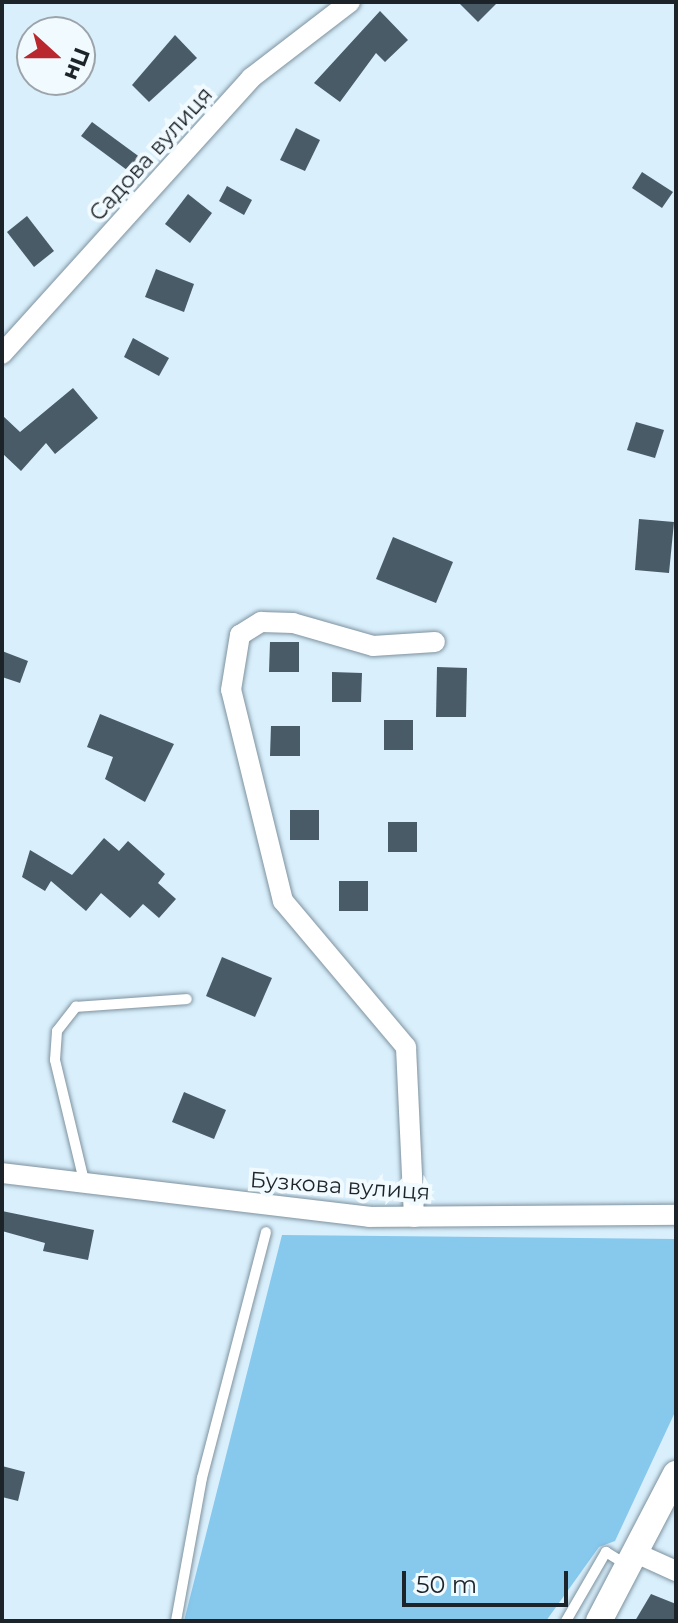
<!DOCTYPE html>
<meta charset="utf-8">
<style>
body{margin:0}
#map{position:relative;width:678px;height:1623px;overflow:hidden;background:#d9effc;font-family:Montserrat,sans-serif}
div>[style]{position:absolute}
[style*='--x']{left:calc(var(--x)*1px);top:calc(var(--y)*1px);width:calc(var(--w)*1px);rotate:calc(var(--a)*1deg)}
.green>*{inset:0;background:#87c8ed}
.building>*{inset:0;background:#485b67}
.roads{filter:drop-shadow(0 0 2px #7e929e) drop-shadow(0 0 2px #7e929e)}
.service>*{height:10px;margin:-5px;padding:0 5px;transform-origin:5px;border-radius:5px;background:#fff}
.minor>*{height:20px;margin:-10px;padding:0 10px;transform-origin:10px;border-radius:10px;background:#fff}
.tertiary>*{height:26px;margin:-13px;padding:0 13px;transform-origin:13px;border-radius:13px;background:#fff}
span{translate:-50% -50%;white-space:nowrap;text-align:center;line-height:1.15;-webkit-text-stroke:8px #f1faff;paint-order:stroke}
.street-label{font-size:22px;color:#1c2429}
.frame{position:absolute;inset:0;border:4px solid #1c2429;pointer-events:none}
.north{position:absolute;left:16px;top:16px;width:80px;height:80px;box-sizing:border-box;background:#f1faff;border:2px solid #9ca4a9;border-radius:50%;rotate:111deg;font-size:22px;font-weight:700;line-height:32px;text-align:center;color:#1c2429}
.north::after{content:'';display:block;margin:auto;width:28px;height:36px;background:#b8282e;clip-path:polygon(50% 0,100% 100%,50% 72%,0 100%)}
.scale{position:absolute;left:402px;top:1571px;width:166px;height:36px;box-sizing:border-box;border:4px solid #1c2429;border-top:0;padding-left:10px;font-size:24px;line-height:28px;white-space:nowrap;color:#1c2429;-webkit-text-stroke:6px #f1faff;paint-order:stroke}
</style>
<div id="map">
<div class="green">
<div style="clip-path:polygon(282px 1235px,676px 1239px,676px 1410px,615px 1541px,599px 1547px,546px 1621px,184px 1621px)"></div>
</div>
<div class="building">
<div style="clip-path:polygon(458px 2px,498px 2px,478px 22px)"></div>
<div style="clip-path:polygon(380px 11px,408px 40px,385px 62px,376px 53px,340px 102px,314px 83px)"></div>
<div style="clip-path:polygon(175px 35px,197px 58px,149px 102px,132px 85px)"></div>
<div style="clip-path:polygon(92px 122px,141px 158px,131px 173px,81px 136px)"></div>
<div style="clip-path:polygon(296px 128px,320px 140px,305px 171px,280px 160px)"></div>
<div style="clip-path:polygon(642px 172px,673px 192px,662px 208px,632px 188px)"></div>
<div style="clip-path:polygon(227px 186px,252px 200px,244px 215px,219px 201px)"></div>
<div style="clip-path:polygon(188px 194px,212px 213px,190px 243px,165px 224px)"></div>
<div style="clip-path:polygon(27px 216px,54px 251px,34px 267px,7px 232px)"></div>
<div style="clip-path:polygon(156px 269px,194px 284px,184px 312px,145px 297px)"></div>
<div style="clip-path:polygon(133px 338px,169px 358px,159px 376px,124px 357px)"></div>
<div style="clip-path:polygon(73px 388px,98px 418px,55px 454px,46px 443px,21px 471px,2px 453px,2px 415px,20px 432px)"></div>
<div style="clip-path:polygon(636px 422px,664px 430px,655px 458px,627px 450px)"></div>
<div style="clip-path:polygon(639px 519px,674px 522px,669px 573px,635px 570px)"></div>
<div style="clip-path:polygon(393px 537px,453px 562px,436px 603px,376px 579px)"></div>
<div style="clip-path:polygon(270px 642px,299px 642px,299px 672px,269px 672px)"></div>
<div style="clip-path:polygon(2px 651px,28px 661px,20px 683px,2px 677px)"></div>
<div style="clip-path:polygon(437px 667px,467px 668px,466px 717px,436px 717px)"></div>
<div style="clip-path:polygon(332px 672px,362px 673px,361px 702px,332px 702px)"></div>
<div style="clip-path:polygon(100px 714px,174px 744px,145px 802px,105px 779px,113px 757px,87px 747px)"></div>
<div style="clip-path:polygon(384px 720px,413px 720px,413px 750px,384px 750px)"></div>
<div style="clip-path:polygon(271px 726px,300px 726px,300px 756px,270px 756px)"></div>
<div style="clip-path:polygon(290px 810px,319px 810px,319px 840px,290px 840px)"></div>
<div style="clip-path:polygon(388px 822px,417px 822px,417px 852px,388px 852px)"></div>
<div style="clip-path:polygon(104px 838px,119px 851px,128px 841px,165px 874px,158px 883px,176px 899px,159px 918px,143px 904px,130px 918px,101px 893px,86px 911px,51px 881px,45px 891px,22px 877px,30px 850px,72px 875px)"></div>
<div style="clip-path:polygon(339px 881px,368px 881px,368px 911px,339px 911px)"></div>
<div style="clip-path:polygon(222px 957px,272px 978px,255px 1017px,206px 996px)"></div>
<div style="clip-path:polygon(184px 1092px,226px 1110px,214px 1139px,172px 1122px)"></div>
<div style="clip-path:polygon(2px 1211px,94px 1230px,88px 1260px,43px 1251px,45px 1243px,2px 1231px)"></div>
<div style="clip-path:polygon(2px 1466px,25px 1472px,18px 1501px,2px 1497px)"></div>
<div style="clip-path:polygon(651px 1594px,676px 1604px,676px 1621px,635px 1621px)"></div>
</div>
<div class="roads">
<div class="service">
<div style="--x:85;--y:1185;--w:129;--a:-103.5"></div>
<div style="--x:55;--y:1060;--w:29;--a:-86"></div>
<div style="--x:57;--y:1031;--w:31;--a:-52"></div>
<div style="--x:76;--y:1007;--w:111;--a:-4.1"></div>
<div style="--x:176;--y:1621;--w:145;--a:-79.7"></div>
<div style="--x:202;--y:1478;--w:254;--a:-75.4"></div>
<div style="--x:566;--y:1621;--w:80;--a:-59.9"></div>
<div style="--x:606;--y:1552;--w:26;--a:32"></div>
</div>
<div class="minor">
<div style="--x:2;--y:354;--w:372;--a:-47.9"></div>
<div style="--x:251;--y:78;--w:125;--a:-37.5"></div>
<div style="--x:2;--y:1173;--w:370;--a:6.8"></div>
<div style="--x:369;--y:1217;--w:307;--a:-0.4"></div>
<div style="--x:414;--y:1217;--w:170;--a:-92.7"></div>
<div style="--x:406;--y:1047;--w:191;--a:-130.1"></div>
<div style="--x:283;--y:901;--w:217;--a:-103.8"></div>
<div style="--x:231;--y:690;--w:56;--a:-80.7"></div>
<div style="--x:240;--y:635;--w:25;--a:-32"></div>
<div style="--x:261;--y:622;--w:32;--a:2"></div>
<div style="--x:293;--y:623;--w:83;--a:16"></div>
<div style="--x:373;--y:646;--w:62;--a:-3.7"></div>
<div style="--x:636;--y:1553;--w:44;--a:24.2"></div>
</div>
<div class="tertiary">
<div style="--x:599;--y:1621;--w:166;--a:-62.4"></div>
</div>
</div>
<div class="street-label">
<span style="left:151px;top:154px;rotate:-48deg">Садова вулиця</span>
<span style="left:340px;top:1186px;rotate:4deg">Бузкова вулиця</span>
</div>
<div class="frame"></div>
<div class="north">Пн</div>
<div class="scale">50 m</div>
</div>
